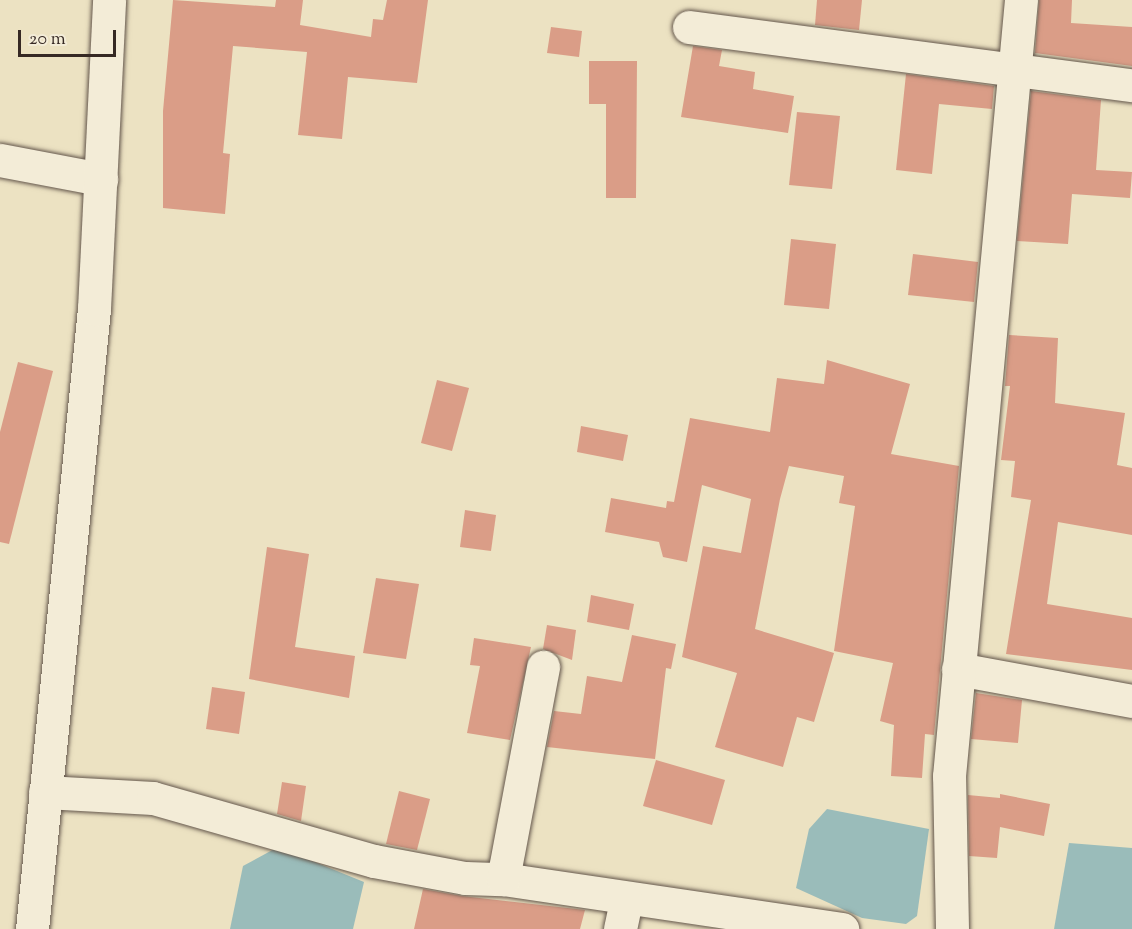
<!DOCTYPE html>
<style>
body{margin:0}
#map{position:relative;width:1132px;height:929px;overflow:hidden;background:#ece2c2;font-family:"Sorts Mill Goudy",serif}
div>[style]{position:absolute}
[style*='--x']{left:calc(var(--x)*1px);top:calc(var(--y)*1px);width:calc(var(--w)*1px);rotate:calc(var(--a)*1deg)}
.water>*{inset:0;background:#9abcba}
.building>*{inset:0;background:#da9d87}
.roads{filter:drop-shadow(0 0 2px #64574c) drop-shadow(0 0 2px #64574c)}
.minor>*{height:33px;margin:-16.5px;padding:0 16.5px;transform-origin:16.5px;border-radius:16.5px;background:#f3ecd7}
span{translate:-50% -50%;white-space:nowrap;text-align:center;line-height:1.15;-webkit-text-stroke:4.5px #f3ecd7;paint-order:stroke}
.scale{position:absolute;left:18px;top:30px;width:98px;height:27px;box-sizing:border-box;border:3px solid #362924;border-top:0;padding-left:8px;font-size:18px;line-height:21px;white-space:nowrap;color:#362924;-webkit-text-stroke:4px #f3ecd7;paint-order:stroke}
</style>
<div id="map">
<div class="water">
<div style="clip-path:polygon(827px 809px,929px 829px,917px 916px,906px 924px,862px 918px,796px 888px,809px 829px)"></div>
<div style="clip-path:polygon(1069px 843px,1132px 848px,1132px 929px,1054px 929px)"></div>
<div style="clip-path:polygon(278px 847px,364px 882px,353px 929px,230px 929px,243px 866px)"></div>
</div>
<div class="building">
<div style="clip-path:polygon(173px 0,275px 7px,276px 0,303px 0,300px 25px,371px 37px,373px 19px,383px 20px,387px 0,428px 0,417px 83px,348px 77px,342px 139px,298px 135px,307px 52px,233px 46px,223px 153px,230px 154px,225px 214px,163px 208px,163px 111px)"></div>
<div style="clip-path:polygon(817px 0,862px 0,859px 30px,815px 25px)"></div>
<div style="clip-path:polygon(1039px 0,1072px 0,1071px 23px,1132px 27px,1132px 66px,1035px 53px)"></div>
<div style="clip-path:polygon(551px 27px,582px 31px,579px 57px,547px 53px)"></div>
<div style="clip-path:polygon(693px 46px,722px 50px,719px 66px,755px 72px,753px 89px,794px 96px,788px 133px,681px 117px)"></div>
<div style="clip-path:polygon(589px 61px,637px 61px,636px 198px,606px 198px,606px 104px,589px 104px)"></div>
<div style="clip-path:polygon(906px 74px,994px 86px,992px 109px,939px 104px,932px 174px,896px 170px)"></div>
<div style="clip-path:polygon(1031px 91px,1101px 100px,1096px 170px,1132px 172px,1130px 198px,1072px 194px,1068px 244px,1017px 241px)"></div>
<div style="clip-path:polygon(797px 112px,840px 116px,832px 189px,789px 185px)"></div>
<div style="clip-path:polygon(791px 239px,836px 244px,829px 309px,784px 305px)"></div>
<div style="clip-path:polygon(913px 254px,978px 262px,974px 302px,908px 295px)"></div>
<div style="clip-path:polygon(1009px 335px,1058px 338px,1055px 403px,1125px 413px,1117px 465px,1132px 468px,1132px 535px,1058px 522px,1047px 604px,1132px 618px,1132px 670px,1006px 654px,1031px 500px,1011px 497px,1015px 461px,1001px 460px,1010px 386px,1005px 386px)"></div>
<div style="clip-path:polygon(827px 360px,910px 384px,891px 454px,959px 466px,934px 735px,925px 734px,922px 778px,891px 776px,894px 725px,880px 721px,893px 663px,834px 651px,855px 506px,839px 503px,844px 476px,789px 466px,780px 499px,755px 629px,834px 653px,814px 722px,797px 717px,783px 767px,715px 747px,737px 673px,682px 657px,703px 546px,741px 553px,751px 499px,702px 485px,687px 562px,663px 557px,659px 542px,605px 532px,611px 498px,666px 508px,667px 501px,674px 502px,690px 418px,770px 432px,777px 378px,824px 384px)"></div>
<div style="clip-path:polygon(18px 362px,53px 371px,9px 544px,0 542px,0 432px)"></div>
<div style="clip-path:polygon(437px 380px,469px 388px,452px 451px,421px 443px)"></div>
<div style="clip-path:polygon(581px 426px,628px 435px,623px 461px,577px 452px)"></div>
<div style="clip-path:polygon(465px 510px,496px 515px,491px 551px,460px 547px)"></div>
<div style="clip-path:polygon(267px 547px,309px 554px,295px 647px,355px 656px,349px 698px,249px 679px)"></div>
<div style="clip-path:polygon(376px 578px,419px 584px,406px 659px,363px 653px)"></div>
<div style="clip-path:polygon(591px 595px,634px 604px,629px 630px,587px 622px)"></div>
<div style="clip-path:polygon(547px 625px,576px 630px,572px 660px,543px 649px)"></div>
<div style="clip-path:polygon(632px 635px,676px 644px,671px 669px,666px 668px,655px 759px,547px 747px,554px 711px,581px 714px,587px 676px,622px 682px)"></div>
<div style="clip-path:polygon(474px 638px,531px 647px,510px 740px,467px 733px,480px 666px,470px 665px)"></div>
<div style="clip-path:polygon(212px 687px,245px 692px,239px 734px,206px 729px)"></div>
<div style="clip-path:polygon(976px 693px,1022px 700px,1018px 743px,971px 739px)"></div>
<div style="clip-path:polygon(656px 760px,725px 780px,712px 825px,643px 806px)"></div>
<div style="clip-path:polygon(282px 782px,306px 786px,301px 821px,277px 814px)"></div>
<div style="clip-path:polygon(399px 791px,430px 799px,417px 850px,386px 844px)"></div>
<div style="clip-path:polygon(1000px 794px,1050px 804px,1044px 836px,1000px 827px,997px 858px,969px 856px,968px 795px,1000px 798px)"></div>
<div style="clip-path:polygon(423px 889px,462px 896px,585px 910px,580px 929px,414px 929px)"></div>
</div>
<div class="roads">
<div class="minor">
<div style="--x:689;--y:27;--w:447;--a:7.5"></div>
<div style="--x:0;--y:160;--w:103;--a:10.7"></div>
<div style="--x:958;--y:669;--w:177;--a:10.4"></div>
<div style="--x:45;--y:792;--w:108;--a:3.2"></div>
<div style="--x:153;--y:798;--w:230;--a:15.9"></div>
<div style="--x:374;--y:861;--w:93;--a:10.6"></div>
<div style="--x:465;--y:878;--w:38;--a:2"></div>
<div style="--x:503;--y:879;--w:343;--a:8.4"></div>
<div style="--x:503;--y:879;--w:216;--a:-79.3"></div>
<div style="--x:32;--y:929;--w:623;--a:-84.29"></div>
<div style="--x:94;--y:309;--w:309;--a:-87.2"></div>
<div style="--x:620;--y:929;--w:29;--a:-78"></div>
<div style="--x:952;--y:929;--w:153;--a:-91.1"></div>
<div style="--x:949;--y:776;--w:779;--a:-84.7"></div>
</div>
</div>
<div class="scale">20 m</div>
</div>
